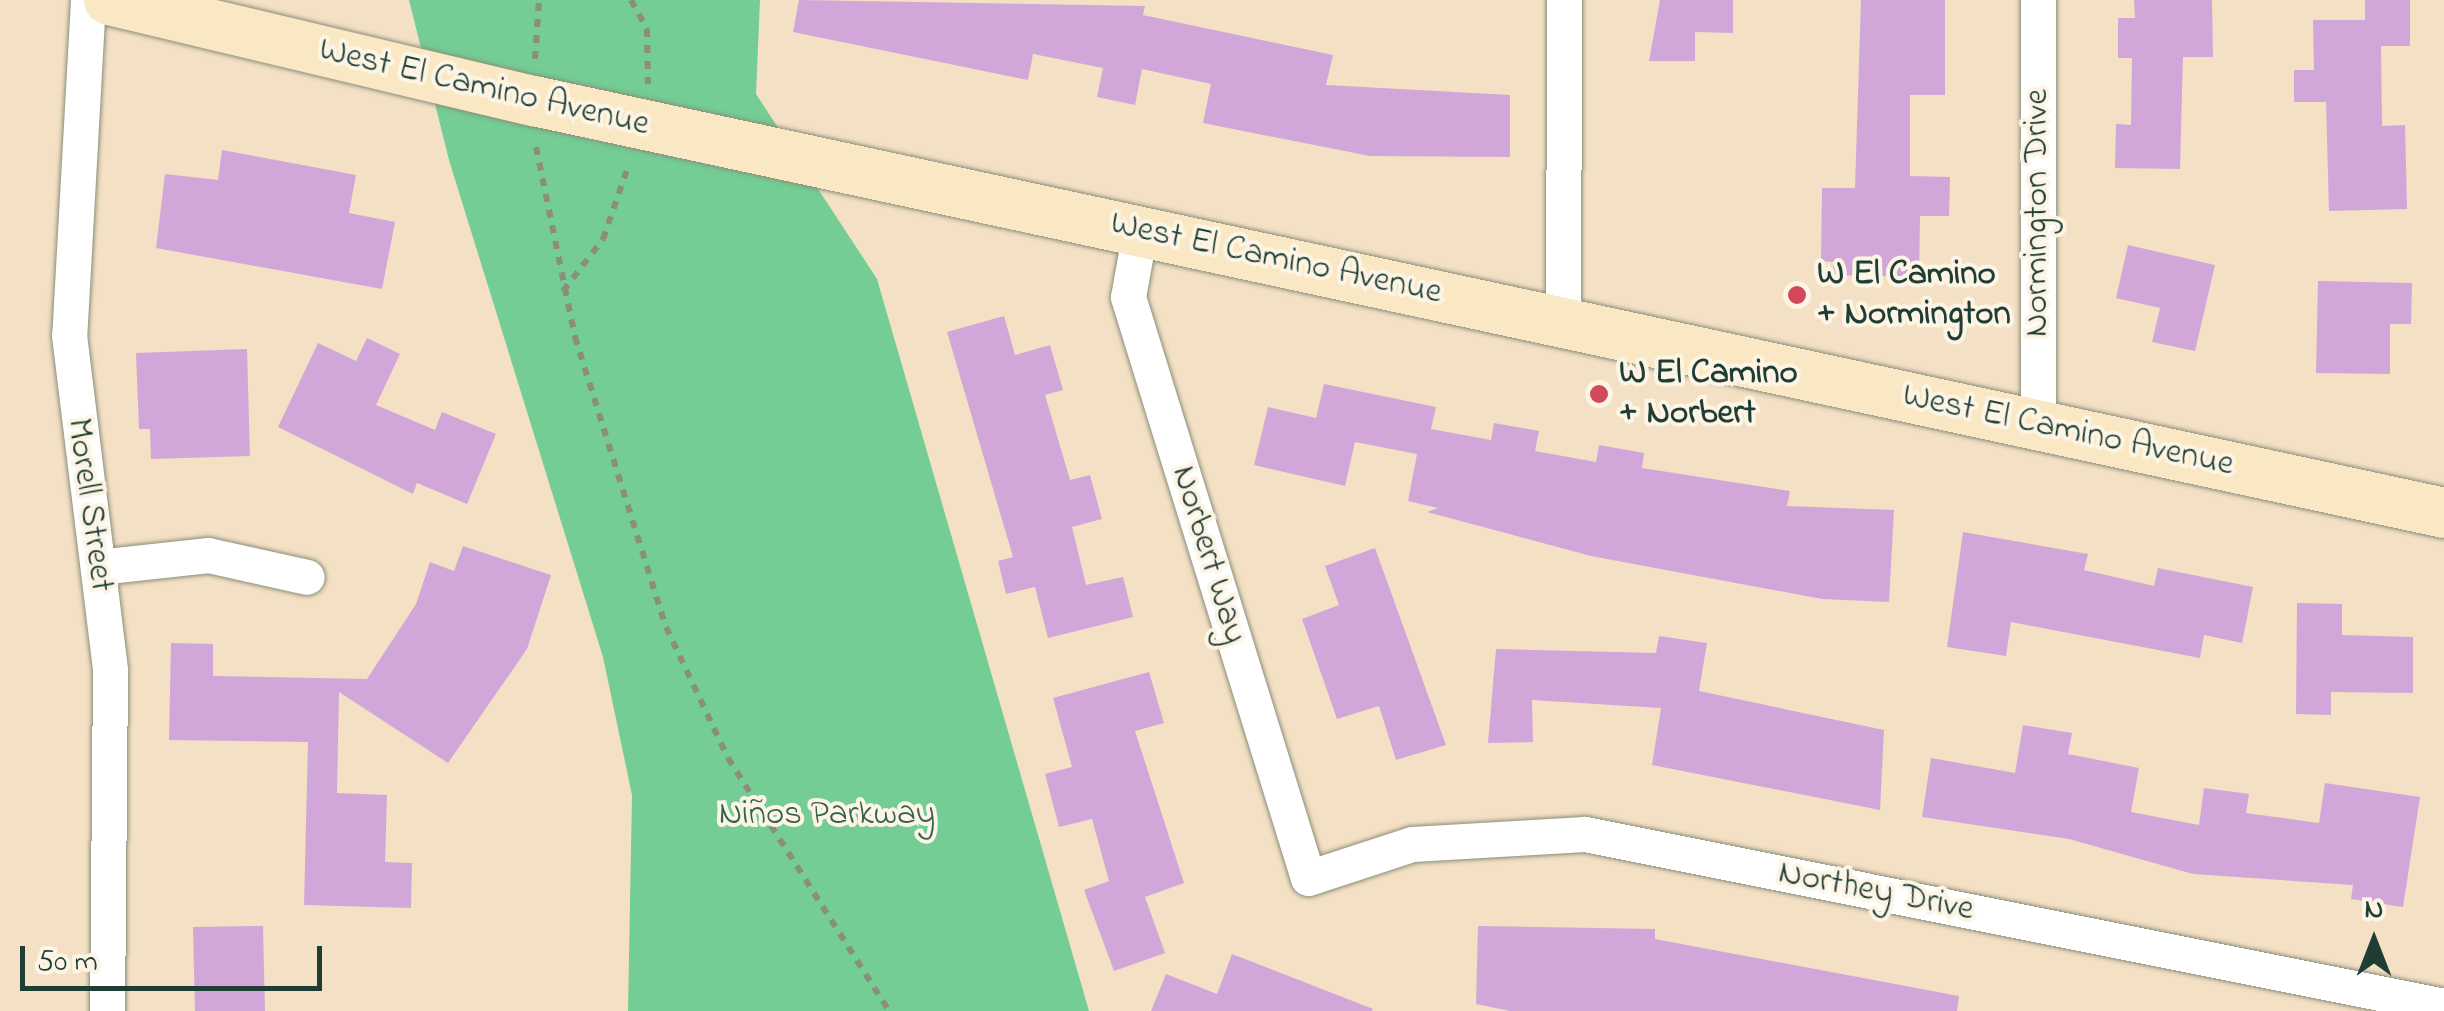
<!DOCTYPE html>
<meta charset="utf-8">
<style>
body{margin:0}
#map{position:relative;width:2444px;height:1011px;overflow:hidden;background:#f4e0c4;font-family:"Indie Flower",sans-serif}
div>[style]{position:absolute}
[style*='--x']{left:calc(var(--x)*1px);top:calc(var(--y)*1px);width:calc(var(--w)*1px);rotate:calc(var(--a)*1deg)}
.green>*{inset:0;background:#73cd94}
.building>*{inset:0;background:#d1a7d9}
.path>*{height:6px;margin-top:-3px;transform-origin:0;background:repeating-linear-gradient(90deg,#8a8e7c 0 8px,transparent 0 16px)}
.roads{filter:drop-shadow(0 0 2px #8a8e7c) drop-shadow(0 0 2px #8a8e7c)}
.street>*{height:35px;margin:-17.5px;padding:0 17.5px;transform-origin:17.5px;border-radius:17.5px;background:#fff}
.secondary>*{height:50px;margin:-25px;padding:0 25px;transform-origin:25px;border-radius:25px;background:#fae7c3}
.dots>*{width:28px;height:28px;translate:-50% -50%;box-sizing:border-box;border:5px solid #fcf5e5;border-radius:50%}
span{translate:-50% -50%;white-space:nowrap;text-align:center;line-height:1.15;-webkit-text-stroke:8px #fcf5e5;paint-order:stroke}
.street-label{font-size:35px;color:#1f3d34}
.poi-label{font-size:35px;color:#1f3d34;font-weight:700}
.left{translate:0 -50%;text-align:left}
.park-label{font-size:35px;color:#34614c}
.north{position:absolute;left:2324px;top:891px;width:100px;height:100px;-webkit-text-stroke:8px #fcf5e5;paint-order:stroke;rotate:0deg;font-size:28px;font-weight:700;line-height:40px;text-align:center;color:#1f3d34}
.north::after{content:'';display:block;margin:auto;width:35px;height:45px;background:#1f3d34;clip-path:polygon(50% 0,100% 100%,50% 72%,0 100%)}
.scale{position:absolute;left:20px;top:946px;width:302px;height:45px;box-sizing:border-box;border:5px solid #1f3d34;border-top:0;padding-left:12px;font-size:30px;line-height:35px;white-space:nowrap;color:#1f3d34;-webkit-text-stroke:8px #fcf5e5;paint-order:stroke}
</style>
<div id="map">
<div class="green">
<div style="clip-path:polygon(409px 0,760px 0,756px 94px,877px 279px,1089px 1011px,628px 1011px,632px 795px,603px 657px,449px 160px)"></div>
</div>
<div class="building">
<div style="clip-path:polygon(799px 0,1145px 6px,1143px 15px,1333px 55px,1326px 85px,1510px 95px,1510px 157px,1370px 156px,1203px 123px,1211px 84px,1142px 69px,1135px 105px,1097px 97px,1103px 68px,1033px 54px,1028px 80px,793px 32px)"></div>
<div style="clip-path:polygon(1660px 0,1733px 0,1733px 33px,1695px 32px,1695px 61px,1649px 61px)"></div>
<div style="clip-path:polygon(1861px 0,1945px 0,1945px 95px,1910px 95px,1910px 176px,1950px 177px,1949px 216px,1920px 216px,1919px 277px,1833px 275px,1833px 262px,1821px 261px,1822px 188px,1855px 188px)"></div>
<div style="clip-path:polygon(2134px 0,2212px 0,2213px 57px,2183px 57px,2180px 169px,2115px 168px,2116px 124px,2131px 125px,2132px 58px,2118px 58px,2118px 18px,2135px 18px)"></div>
<div style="clip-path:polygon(2365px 0,2410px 0,2410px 46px,2381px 46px,2382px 126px,2405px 125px,2407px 209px,2329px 211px,2326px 102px,2294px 102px,2294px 70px,2314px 70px,2313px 20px,2365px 20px)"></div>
<div style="clip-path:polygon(222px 150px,356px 175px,349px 213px,395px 222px,382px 289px,156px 248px,165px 174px,218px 180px)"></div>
<div style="clip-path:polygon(2128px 245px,2215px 265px,2195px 351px,2152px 342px,2160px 308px,2116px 298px)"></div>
<div style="clip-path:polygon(2318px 281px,2412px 283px,2411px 324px,2390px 324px,2390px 374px,2316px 373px)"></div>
<div style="clip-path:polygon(1004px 316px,1015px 355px,1050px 345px,1063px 390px,1045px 395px,1070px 480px,1090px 475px,1102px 519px,1072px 527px,1086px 585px,1123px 577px,1133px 617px,1048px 638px,1035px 587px,1006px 594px,998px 561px,1013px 557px,947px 332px)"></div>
<div style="clip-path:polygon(367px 338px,400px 354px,376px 405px,435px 430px,442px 412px,496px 434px,467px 504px,417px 483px,413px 494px,278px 427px,318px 343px,356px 361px)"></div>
<div style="clip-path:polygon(247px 349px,250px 456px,151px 459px,150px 429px,139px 429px,136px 353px)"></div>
<div style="clip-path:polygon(1324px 384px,1436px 407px,1431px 429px,1491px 440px,1494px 423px,1539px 431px,1535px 451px,1596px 462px,1599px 445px,1644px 453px,1642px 468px,1790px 491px,1787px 506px,1894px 510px,1889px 602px,1822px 599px,1591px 556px,1427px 512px,1438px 508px,1408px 501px,1417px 454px,1355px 442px,1345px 486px,1254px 465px,1268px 407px,1316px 418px)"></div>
<div style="clip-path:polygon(1963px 532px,2088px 554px,2084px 570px,2154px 586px,2158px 568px,2253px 587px,2242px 643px,2204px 635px,2200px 658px,2011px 622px,2006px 656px,1947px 647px)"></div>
<div style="clip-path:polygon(463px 546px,551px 575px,527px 649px,448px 763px,339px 692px,337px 793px,387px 795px,385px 862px,412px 863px,411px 908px,304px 905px,308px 742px,169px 740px,171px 643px,213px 644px,213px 676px,367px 679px,416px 604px,430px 562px,454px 571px)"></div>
<div style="clip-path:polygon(1375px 548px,1446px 745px,1396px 760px,1379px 706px,1337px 719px,1302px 619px,1339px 605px,1325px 566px)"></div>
<div style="clip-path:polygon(2297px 603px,2342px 604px,2342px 635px,2413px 637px,2413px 693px,2331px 692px,2331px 715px,2296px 714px)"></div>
<div style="clip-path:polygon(1659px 636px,1707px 643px,1699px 691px,1884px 730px,1880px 810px,1652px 765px,1661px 708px,1532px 700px,1533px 742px,1488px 743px,1496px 649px,1656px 653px)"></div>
<div style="clip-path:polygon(1149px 672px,1164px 723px,1135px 731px,1184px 883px,1145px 897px,1165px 953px,1114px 971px,1084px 890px,1109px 881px,1092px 819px,1059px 827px,1045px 774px,1072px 767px,1053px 698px)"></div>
<div style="clip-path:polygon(2023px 725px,2072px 733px,2068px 754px,2139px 768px,2131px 812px,2199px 825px,2204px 788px,2249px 794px,2246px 813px,2319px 823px,2325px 783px,2420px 797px,2403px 907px,2351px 899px,2353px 885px,2193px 874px,2069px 839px,1922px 817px,1931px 758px,2015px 773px)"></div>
<div style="clip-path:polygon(263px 926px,265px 1011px,195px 1011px,193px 927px)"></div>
<div style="clip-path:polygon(1478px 926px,1655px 929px,1655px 939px,1959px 996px,1957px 1011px,1510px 1011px,1476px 1004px)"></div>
<div style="clip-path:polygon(1232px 954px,1373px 1009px,1372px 1011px,1151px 1011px,1166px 974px,1217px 994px)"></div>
</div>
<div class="path">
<div style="--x:631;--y:0;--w:33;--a:61"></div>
<div style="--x:647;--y:29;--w:55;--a:89"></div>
<div style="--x:535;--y:59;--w:59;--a:-86.1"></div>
<div style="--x:536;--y:147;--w:194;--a:78.4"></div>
<div style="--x:575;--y:337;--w:304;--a:72.6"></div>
<div style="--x:666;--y:627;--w:145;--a:64.7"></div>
<div style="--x:728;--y:758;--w:300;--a:57.5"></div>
<div style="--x:563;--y:291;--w:66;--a:-52.4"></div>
<div style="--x:603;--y:239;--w:79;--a:-70.9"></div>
</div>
<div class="roads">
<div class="street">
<div style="--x:88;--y:0;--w:336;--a:93.2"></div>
<div style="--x:69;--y:335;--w:338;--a:83"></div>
<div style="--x:110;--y:671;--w:340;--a:90.5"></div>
<div style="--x:2038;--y:0;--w:426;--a:90"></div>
<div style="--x:1140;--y:231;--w:67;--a:100.3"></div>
<div style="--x:1128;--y:297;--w:608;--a:72.79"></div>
<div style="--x:1308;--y:878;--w:109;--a:-18.1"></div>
<div style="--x:1412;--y:844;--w:173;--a:-3.3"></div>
<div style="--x:1585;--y:834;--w:876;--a:11.32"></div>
<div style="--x:1563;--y:318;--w:318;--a:-89.8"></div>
<div style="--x:98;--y:567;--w:111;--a:-6.2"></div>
<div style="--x:208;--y:555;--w:101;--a:12.5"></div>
</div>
<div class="secondary">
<div style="--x:109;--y:0;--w:437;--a:13.4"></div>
<div style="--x:534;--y:101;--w:1954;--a:12.17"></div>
</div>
</div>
<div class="dots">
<div style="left:1797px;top:295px;background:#d1495b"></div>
<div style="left:1599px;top:394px;background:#d1495b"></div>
</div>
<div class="street-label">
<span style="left:484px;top:88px;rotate:13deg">West El Camino Avenue</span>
<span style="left:2038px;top:213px;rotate:-90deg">Normington Drive</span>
<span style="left:1276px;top:259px;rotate:12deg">West El Camino Avenue</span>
<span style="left:2068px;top:431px;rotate:12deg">West El Camino Avenue</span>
<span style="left:89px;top:505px;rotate:82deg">Morell Street</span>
<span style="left:1208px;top:555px;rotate:73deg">Norbert Way</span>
<span style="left:1876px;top:892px;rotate:11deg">Northey Drive</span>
</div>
<div class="poi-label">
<span class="left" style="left:1817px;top:295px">W El Camino<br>+ Normington</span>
<span class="left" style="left:1619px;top:394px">W El Camino<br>+ Norbert</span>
</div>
<div class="park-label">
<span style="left:827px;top:815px">Niños Parkway</span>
</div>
<div class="north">N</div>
<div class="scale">50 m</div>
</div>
